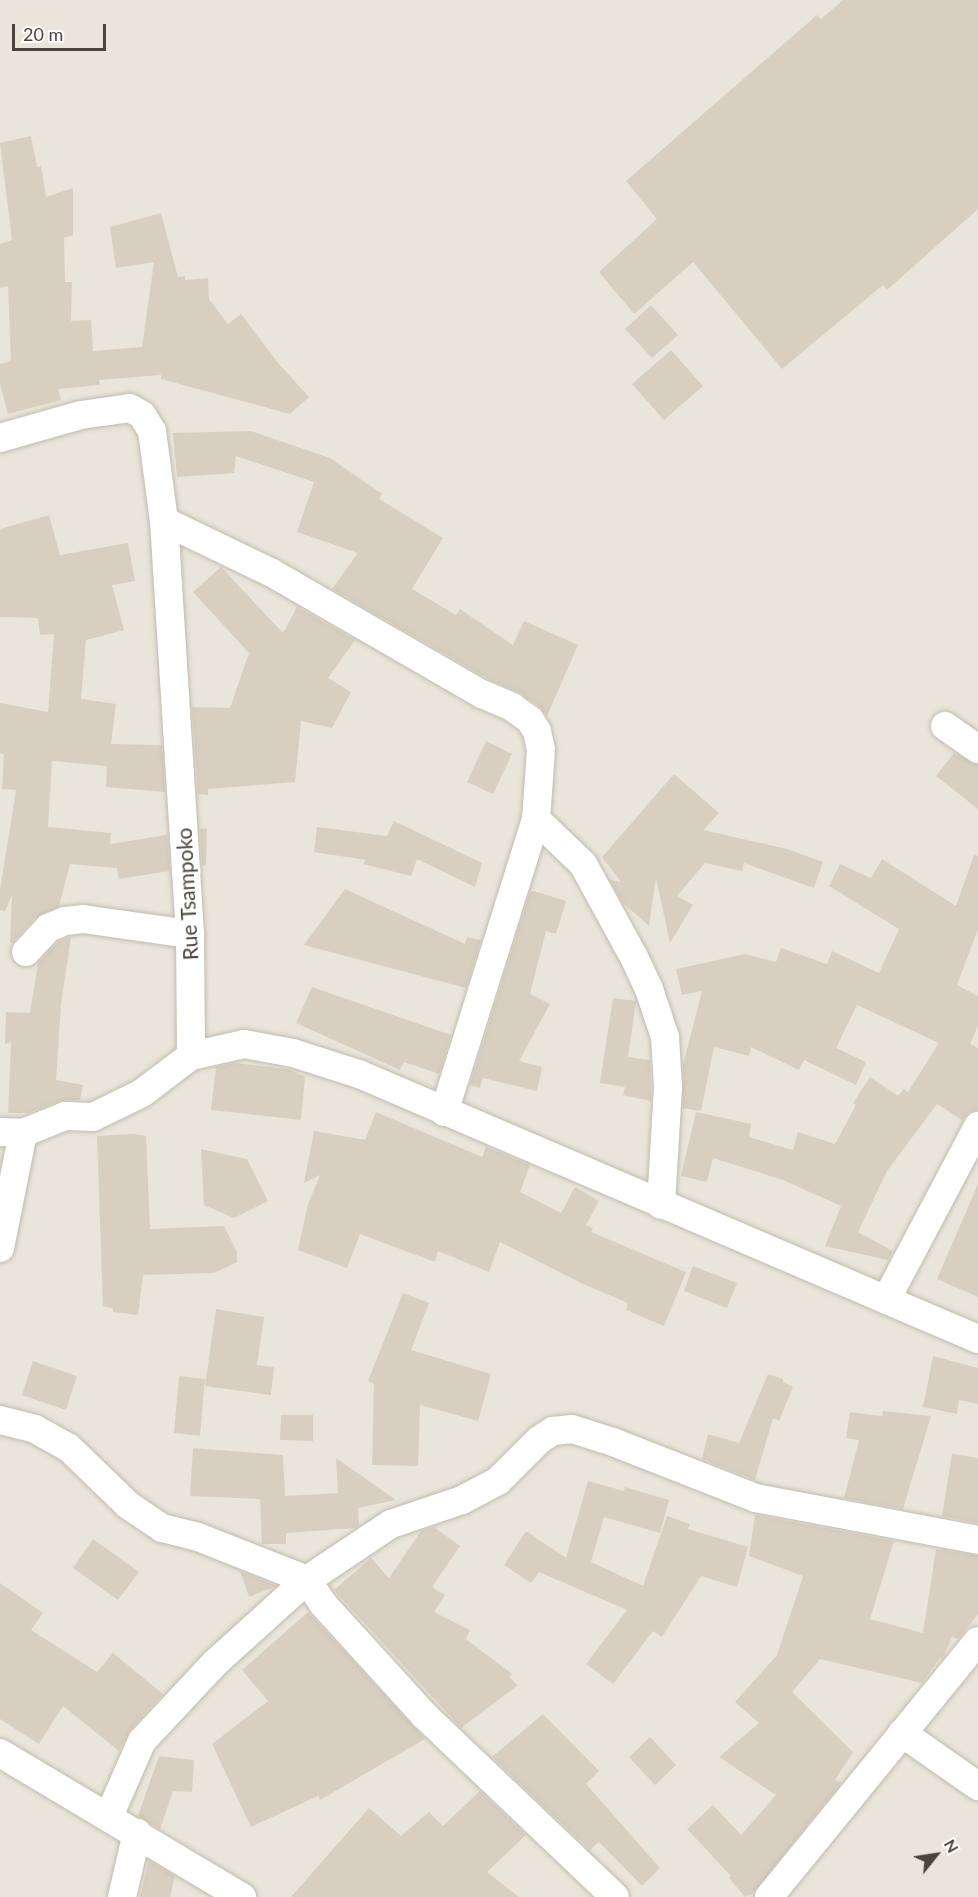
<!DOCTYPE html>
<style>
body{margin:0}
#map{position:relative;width:978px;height:1897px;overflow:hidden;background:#f6f3ec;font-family:Lato,sans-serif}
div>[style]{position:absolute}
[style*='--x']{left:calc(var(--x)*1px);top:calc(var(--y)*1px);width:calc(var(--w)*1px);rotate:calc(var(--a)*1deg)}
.residential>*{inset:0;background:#eae5da}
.building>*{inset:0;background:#d8cfc1}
.roads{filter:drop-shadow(0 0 2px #c2bbae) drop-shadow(0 0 2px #c2bbae)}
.minor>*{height:28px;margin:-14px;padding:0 14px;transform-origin:14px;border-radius:14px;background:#fff}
span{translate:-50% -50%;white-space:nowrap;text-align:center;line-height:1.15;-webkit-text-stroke:5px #fff;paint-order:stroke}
.street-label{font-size:21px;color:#4b4439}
.north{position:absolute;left:906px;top:1825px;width:60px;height:60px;-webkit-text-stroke:4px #fff;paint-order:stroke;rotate:60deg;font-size:16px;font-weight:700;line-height:24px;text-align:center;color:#4b4439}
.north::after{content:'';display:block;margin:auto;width:21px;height:27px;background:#4b4439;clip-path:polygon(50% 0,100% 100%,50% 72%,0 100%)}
.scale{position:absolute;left:12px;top:24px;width:94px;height:27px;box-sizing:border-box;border:3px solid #4b4439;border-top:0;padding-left:8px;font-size:18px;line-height:21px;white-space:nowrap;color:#4b4439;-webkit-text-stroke:4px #fff;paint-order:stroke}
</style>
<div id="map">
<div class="residential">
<div style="clip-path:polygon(0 0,978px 0,978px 1897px,0 1897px)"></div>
</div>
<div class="building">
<div style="clip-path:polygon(843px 0,978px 0,978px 209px,887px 290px,883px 285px,782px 369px,693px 262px,634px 314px,599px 272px,657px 219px,626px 181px,817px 15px,821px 19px)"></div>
<div style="clip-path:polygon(31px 136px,37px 167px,41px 166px,46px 197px,73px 188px,73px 235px,64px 238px,65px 282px,72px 282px,71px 321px,91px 320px,93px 351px,142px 347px,154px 262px,116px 268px,110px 227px,161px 213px,178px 277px,185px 276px,185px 280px,208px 278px,209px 299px,228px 324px,241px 314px,278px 363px,309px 397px,290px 414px,161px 379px,161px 375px,99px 380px,100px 385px,58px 389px,61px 400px,8px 414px,0 384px,0 364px,11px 361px,8px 286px,0 288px,0 244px,12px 240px,0 143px)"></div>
<div style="clip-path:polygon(651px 305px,678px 335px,652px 358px,625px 329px)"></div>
<div style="clip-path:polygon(671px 350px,703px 386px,664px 420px,632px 384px)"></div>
<div style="clip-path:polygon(251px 431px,330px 458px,382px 494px,379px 499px,443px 538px,412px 589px,456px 615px,460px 609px,513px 645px,524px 621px,578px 645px,547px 716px,540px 707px,521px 693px,489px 679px,332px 589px,358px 553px,297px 532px,314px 482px,236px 456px,234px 473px,177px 477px,173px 433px)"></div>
<div style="clip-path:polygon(49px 515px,60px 555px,128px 543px,135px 581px,112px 585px,124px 630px,86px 640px,81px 699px,116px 704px,111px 744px,162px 745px,165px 792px,106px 787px,107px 766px,52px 761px,48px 827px,111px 833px,110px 844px,167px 835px,170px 871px,119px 879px,117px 868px,70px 864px,59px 906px,36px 917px,12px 943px,10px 942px,12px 895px,5px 911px,0 910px,0 890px,16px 790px,2px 789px,4px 754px,0 754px,0 703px,48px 712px,54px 634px,40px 635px,38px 618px,0 617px,0 529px)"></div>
<div style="clip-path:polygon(221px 567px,283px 633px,297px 607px,355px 640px,328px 678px,351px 692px,332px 728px,301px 721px,295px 782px,208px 789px,208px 795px,198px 794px,192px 707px,230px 708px,249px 653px,193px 592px)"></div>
<div style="clip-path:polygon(486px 741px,512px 754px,493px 794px,467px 782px)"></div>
<div style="clip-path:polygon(954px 753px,978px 765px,978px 809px,936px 776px)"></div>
<div style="clip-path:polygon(674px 774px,719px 813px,703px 830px,787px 849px,823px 862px,814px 888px,744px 863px,742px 871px,705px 863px,677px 896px,693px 905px,670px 943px,656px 878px,649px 926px,623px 903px,610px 880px,621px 882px,602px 857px)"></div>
<div style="clip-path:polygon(394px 821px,482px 863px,475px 887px,417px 859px,411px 876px,363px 864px,366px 860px,314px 852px,317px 827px,387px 836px)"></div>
<div style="clip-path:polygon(207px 828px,206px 865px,202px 866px,200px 829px)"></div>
<div style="clip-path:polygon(974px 855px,978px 856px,978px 929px,957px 985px,978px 996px,978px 1026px,970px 1044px,978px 1048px,978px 1110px,969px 1112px,962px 1120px,937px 1104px,887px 1171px,858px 1232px,893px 1251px,888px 1260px,825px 1246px,841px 1206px,783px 1180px,713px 1158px,707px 1182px,681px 1176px,696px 1112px,751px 1124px,749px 1137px,793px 1150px,798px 1132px,835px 1144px,856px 1105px,853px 1103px,870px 1077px,898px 1096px,904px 1089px,908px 1092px,939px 1043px,857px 1005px,836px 1048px,866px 1062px,856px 1085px,804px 1060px,799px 1070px,751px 1047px,749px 1056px,714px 1047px,701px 1111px,683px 1108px,683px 1065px,702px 991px,682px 995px,676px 969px,745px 954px,776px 962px,781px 948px,827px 964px,832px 951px,879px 973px,899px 929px,829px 886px,840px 864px,871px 878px,882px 859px,956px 906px)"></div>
<div style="clip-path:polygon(345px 889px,465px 944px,467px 937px,481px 940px,466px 988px,304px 945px)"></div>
<div style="clip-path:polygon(534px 891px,566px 901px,556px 934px,546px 931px,530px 994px,550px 1004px,519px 1061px,542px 1067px,537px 1091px,483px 1078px,480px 1088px,470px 1085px,530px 892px)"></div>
<div style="clip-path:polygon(71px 937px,61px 1004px,56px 1080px,83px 1085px,80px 1100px,59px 1101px,28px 1113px,8px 1113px,11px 1042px,5px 1044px,6px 1012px,30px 1013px,38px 963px,58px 942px)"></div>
<div style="clip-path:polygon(312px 987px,451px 1035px,439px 1074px,404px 1062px,400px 1070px,296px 1023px)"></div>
<div style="clip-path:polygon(613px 998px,636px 1001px,628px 1057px,650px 1060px,651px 1101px,623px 1095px,625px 1087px,600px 1083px)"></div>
<div style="clip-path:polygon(235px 1063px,288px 1069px,305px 1077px,301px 1120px,211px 1110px,216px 1067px)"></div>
<div style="clip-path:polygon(376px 1112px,482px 1157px,486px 1147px,530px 1165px,520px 1192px,561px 1213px,575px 1187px,599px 1201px,586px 1225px,593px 1228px,591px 1232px,686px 1272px,664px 1326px,626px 1310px,628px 1303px,583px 1284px,500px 1242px,489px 1272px,438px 1251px,435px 1262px,360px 1234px,347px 1268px,298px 1250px,308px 1204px,320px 1175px,304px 1183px,314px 1131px,365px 1140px)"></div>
<div style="clip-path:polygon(135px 1134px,146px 1136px,150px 1229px,224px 1226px,237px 1252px,237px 1262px,214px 1273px,143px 1275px,138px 1315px,113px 1312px,113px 1309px,103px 1306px,97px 1136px)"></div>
<div style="clip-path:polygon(201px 1149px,247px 1159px,268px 1201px,234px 1218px,204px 1205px)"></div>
<div style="clip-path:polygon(978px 1184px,978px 1297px,937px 1279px)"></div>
<div style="clip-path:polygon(693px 1266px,737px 1283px,727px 1308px,684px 1291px)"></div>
<div style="clip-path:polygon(403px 1293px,429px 1303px,411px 1350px,491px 1374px,478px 1421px,420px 1405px,418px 1466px,372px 1465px,374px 1384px,368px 1381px)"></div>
<div style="clip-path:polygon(216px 1309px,264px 1317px,257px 1365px,274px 1367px,271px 1395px,205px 1386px)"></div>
<div style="clip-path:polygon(933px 1356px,978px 1368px,978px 1404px,959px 1400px,957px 1414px,923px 1407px)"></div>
<div style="clip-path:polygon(33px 1361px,77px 1376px,66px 1410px,22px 1395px)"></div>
<div style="clip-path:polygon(768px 1374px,783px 1379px,783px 1382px,793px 1387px,779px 1421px,773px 1418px,755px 1480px,702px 1459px,708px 1434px,739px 1443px)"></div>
<div style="clip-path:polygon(179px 1376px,205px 1379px,200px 1436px,174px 1433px)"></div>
<div style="clip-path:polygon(883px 1411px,931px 1416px,903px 1509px,844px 1498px,859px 1440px,846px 1438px,850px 1412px,882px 1416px)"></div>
<div style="clip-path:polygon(281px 1415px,313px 1415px,313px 1441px,280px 1440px)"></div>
<div style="clip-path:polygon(193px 1448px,283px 1455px,285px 1496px,338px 1493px,336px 1458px,396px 1500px,358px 1508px,359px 1525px,356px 1528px,286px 1533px,286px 1544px,262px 1544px,260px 1499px,190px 1496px)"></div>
<div style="clip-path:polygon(952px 1454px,978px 1458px,978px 1523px,942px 1516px)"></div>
<div style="clip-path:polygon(588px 1481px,624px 1491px,625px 1487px,669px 1500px,660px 1533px,604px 1517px,591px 1562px,643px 1586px,667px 1516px,690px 1524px,688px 1529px,748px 1547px,737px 1587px,701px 1576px,662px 1637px,653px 1631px,613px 1684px,586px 1664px,627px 1610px,539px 1572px,531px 1583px,504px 1565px,526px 1531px,566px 1558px)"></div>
<div style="clip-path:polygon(755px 1515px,894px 1541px,870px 1619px,923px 1633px,936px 1549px,978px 1556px,978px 1614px,958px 1639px,952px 1637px,943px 1658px,940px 1658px,922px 1683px,820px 1659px,792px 1692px,853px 1752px,835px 1780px,841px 1783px,753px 1893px,745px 1897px,729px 1878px,731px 1876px,687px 1829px,713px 1805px,741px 1835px,776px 1795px,719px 1757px,759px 1723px,735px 1702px,777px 1655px,803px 1576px,749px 1556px)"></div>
<div style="clip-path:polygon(434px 1527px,460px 1546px,432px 1587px,445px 1595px,434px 1612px,470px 1630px,466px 1639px,512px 1674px,509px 1677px,518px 1685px,461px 1728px,334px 1590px,371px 1558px,389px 1578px,421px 1531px)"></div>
<div style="clip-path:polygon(93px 1539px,139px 1572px,118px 1600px,73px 1568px)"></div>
<div style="clip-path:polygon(240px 1571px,276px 1586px,249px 1597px)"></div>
<div style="clip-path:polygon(0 1583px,43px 1613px,31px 1630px,97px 1672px,113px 1653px,163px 1694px,130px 1730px,119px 1751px,63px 1706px,39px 1744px,0 1719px)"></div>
<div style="clip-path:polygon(308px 1612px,425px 1739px,320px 1800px,318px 1796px,251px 1827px,212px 1744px,268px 1701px,242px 1670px)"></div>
<div style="clip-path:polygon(543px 1714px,599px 1771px,586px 1784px,660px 1868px,642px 1886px,599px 1842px,590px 1850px,492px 1757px)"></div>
<div style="clip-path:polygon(650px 1737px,676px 1765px,655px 1785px,629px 1757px)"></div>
<div style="clip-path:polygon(159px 1756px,194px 1760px,192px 1792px,173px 1791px,160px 1829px,138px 1816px)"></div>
<div style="clip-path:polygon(480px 1791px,526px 1835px,487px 1872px,519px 1897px,291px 1897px,369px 1808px,401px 1836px,429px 1812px,443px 1826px)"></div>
<div style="clip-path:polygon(149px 1861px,175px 1876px,170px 1897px,140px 1897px)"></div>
</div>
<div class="roads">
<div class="minor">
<div style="--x:0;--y:438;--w:84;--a:-15.9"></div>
<div style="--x:81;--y:415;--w:49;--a:-8.1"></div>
<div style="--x:130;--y:408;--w:14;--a:30"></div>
<div style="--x:142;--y:415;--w:19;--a:58"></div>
<div style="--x:152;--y:431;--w:91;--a:82.4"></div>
<div style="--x:164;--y:521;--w:414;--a:86.4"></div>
<div style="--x:190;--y:934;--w:122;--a:89.5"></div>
<div style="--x:164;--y:521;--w:120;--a:25.7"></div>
<div style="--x:272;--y:573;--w:242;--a:30"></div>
<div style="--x:482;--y:694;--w:33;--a:23"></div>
<div style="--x:512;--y:707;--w:22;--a:36"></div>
<div style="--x:530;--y:720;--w:13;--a:58"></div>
<div style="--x:537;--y:731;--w:19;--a:78"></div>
<div style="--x:541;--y:750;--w:69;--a:94.1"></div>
<div style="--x:536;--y:819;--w:307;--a:107.4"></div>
<div style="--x:945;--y:726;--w:40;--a:34.9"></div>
<div style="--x:536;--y:819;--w:65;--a:43.8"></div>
<div style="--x:583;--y:864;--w:106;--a:61.3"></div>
<div style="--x:634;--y:957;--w:35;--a:65"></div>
<div style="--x:649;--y:989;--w:51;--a:71.6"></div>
<div style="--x:665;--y:1037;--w:50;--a:86.6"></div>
<div style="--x:668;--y:1087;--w:118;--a:93.4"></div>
<div style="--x:26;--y:952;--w:33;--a:-47"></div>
<div style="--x:48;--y:928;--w:18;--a:-22"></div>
<div style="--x:65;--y:921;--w:18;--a:-6"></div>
<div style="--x:83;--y:919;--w:108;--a:8"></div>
<div style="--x:0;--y:1132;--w:23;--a:2"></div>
<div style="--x:23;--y:1133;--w:45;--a:-22"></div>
<div style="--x:65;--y:1116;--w:28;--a:2"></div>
<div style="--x:93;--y:1117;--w:55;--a:-26.1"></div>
<div style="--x:142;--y:1093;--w:61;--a:-37.1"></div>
<div style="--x:191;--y:1056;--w:54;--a:-12.8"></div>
<div style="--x:244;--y:1044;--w:50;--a:10.4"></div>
<div style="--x:293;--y:1053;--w:69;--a:17.7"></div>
<div style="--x:359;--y:1074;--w:673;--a:23.18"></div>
<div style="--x:0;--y:1248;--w:117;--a:-78.7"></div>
<div style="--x:886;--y:1300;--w:197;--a:-62.1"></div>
<div style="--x:0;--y:1420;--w:36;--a:14"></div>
<div style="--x:35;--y:1429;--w:38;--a:29"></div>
<div style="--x:68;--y:1447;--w:83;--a:44"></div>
<div style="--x:128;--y:1505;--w:41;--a:34.1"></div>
<div style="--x:162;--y:1528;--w:37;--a:14"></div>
<div style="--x:198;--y:1537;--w:117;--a:21.5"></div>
<div style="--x:307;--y:1580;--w:29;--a:56"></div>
<div style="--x:323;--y:1604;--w:151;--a:47.7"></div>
<div style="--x:425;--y:1716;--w:262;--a:43.6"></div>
<div style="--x:902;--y:1733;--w:93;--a:34.9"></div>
<div style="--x:0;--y:1753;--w:282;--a:30.8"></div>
<div style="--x:109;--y:1816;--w:82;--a:-66.3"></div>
<div style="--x:142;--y:1741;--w:107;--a:-46.9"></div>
<div style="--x:215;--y:1663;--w:124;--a:-42.1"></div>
<div style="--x:307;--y:1580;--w:101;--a:-33.7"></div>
<div style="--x:391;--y:1524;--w:75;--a:-18.7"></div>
<div style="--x:462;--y:1500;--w:41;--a:-27.8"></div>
<div style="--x:498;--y:1481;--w:58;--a:-45"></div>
<div style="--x:539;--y:1440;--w:17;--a:-33"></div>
<div style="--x:553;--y:1431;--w:19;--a:-6"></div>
<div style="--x:572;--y:1429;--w:43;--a:17.6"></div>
<div style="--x:613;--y:1442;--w:154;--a:21.4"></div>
<div style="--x:756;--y:1498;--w:226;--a:10.7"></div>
<div style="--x:122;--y:1897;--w:66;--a:-76.8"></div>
<div style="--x:769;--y:1897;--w:330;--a:-50.8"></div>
</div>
</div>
<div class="street-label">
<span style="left:187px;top:894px;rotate:-93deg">Rue Tsampoko</span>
</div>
<div class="north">N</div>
<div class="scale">20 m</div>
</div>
